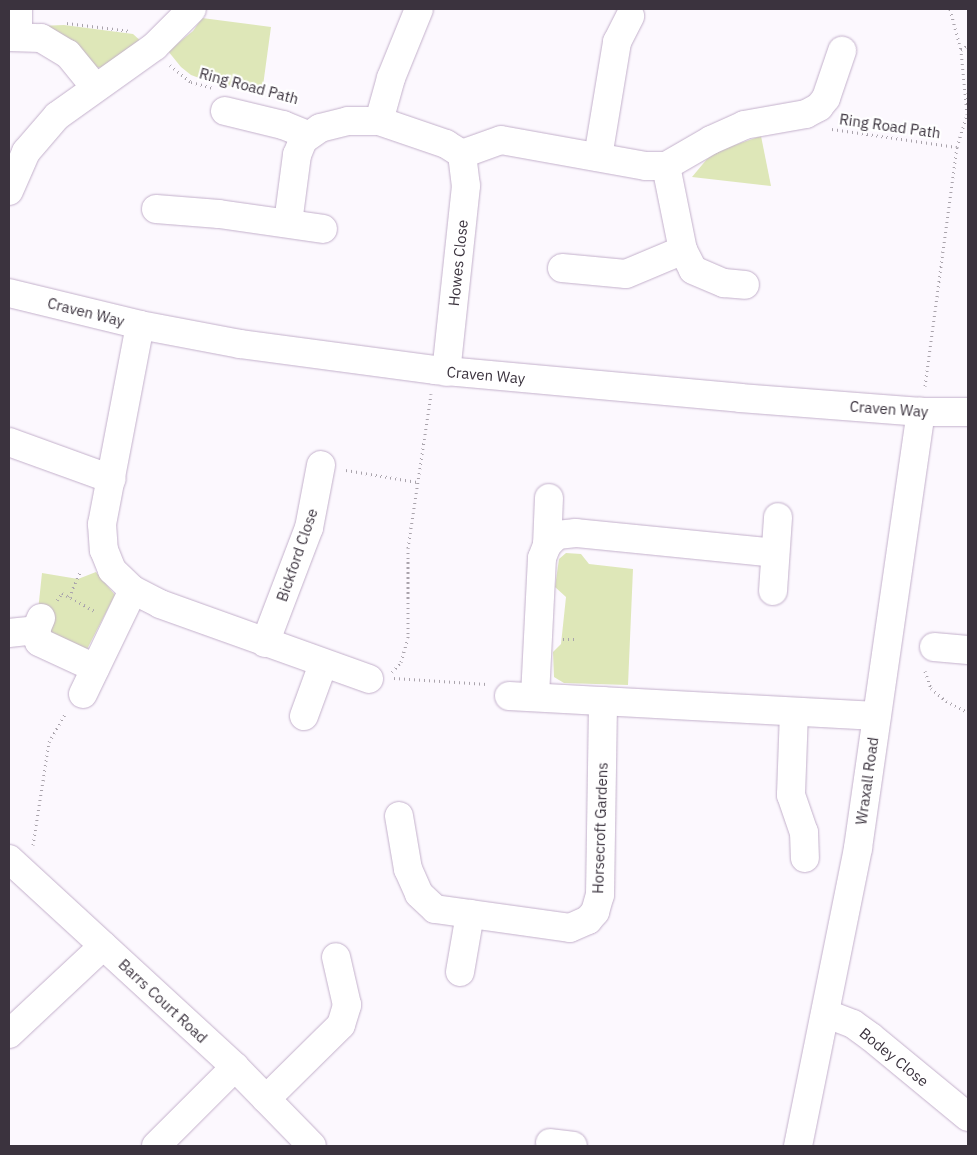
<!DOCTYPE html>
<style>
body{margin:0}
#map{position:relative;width:977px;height:1155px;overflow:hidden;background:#fcf8fe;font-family:"IBM Plex Sans",sans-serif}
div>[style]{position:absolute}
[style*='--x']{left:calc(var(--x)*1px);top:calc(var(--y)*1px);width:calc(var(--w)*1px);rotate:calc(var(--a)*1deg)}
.green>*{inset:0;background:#dee7b8}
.path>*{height:3px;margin-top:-1.5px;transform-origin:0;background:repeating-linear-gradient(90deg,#aaa4ac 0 1px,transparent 0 5px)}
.roads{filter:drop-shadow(0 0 1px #c3b0cb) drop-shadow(0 0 1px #c3b0cb)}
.minor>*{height:28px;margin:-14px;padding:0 14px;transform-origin:14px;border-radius:14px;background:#fff}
span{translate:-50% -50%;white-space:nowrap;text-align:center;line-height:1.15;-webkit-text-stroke:4.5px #fff;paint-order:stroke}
.street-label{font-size:15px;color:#3b333e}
.frame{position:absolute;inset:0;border:10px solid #3b333e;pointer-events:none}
</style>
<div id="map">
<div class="green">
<div style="clip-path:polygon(202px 18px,271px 27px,262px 93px,210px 82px,191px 75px,181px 67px,168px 51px,193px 31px)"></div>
<div style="clip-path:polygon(64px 25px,133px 34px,143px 43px,104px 68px,94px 67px,39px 26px)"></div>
<div style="clip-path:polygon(761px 136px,771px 186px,692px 177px,707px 159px,720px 150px)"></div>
<div style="clip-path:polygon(566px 553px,581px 554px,589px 564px,633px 569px,628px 685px,564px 683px,554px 677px,553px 652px,561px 644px,566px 597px,555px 587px,559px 559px)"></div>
<div style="clip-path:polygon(96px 572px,115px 595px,84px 655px,47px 636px,38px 611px,42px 573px,78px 579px)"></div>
</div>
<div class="path">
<div style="--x:950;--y:9;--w:42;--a:75"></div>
<div style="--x:67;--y:23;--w:64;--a:7.2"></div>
<div style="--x:170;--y:65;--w:27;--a:39"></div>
<div style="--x:191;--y:82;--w:24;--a:15"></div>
<div style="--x:832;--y:129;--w:126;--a:8.2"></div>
<div style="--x:925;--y:386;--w:241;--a:-82.4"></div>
<div style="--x:957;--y:147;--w:34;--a:-73"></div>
<div style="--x:967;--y:114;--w:64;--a:-95.4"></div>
<div style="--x:961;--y:50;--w:9;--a:-36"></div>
<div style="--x:346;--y:470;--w:72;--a:9.6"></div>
<div style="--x:69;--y:597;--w:27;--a:-66"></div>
<div style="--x:57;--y:600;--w:9;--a:-54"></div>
<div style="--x:62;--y:593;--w:38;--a:29"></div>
<div style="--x:563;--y:639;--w:15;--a:0"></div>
<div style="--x:925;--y:671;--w:18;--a:71"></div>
<div style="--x:931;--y:688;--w:20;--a:41"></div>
<div style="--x:946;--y:701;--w:25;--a:27"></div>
<div style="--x:392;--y:672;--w:13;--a:-48"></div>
<div style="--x:401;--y:662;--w:25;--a:-74"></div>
<div style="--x:408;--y:638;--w:90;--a:-90"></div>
<div style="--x:408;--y:548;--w:156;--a:-81.5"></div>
<div style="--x:394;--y:678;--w:93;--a:3.7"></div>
<div style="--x:33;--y:845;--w:104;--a:-81.2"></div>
<div style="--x:49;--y:742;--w:34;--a:-60"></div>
</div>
<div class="roads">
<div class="minor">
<div style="--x:18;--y:9;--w:26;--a:90"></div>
<div style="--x:9;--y:37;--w:32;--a:2"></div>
<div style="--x:41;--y:38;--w:31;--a:31"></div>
<div style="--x:68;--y:54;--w:43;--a:50.7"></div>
<div style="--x:225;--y:111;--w:60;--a:13.6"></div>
<div style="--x:283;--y:125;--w:27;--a:22"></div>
<div style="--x:379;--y:121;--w:45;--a:-74.4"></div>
<div style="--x:391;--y:78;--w:74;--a:-67.9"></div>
<div style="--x:462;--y:154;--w:41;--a:-19.7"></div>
<div style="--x:501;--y:140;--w:147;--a:10.2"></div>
<div style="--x:646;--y:166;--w:20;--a:0"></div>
<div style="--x:666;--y:166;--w:52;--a:-30"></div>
<div style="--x:711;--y:140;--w:36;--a:-24"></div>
<div style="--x:744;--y:125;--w:63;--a:-10.1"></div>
<div style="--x:806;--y:114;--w:15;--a:-28"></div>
<div style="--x:819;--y:107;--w:11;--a:-52"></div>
<div style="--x:826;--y:98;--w:50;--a:-71.2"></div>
<div style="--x:598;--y:157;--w:117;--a:-80.6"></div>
<div style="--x:617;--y:42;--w:29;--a:-63"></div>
<div style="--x:666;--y:166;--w:86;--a:78.6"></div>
<div style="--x:683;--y:250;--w:22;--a:63"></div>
<div style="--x:693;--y:270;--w:34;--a:23"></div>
<div style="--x:724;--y:283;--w:21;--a:5"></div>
<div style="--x:9;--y:191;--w:43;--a:-66.4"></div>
<div style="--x:26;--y:152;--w:48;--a:-49.3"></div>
<div style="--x:57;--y:116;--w:120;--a:-35.5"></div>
<div style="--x:155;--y:46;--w:52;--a:-45"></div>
<div style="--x:156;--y:209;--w:63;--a:4.5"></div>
<div style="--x:219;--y:214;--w:105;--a:8.2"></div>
<div style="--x:288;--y:223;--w:69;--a:-82.5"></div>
<div style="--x:297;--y:155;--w:16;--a:-68"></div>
<div style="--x:303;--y:140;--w:21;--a:-35"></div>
<div style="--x:320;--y:128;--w:29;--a:-14"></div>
<div style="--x:348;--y:121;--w:31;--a:0"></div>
<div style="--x:379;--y:121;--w:71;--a:18.9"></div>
<div style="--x:446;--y:144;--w:19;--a:32"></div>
<div style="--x:462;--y:154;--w:32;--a:83"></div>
<div style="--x:466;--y:186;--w:187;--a:96.1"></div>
<div style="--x:562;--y:268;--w:64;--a:5.4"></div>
<div style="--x:626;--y:274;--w:62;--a:-22.8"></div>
<div style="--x:9;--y:293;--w:135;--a:13.7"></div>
<div style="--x:140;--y:325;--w:102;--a:10.8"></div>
<div style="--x:240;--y:344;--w:197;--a:7.6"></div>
<div style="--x:435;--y:370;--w:306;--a:5.2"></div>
<div style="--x:740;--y:398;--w:182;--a:4.4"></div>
<div style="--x:921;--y:412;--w:47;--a:0"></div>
<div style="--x:140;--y:325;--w:203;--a:100.8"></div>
<div style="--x:102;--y:524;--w:26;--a:86"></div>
<div style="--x:104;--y:550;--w:22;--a:68"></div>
<div style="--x:112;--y:570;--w:29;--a:44"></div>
<div style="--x:133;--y:590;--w:30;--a:27"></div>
<div style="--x:160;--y:604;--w:222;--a:19.7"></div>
<div style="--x:9;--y:442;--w:109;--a:19.9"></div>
<div style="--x:547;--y:545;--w:47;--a:-87.6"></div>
<div style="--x:773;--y:591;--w:74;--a:-86.1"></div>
<div style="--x:41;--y:618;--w:13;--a:113"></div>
<div style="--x:36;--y:630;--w:12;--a:76"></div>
<div style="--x:39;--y:642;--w:62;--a:24.9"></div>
<div style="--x:9;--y:633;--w:27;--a:-6"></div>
<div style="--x:265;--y:643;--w:123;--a:-69.1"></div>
<div style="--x:309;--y:528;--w:64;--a:-79.2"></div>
<div style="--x:934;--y:647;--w:34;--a:5"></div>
<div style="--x:83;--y:694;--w:115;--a:-64.3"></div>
<div style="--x:509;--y:696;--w:368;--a:3.1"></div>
<div style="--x:535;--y:696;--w:138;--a:-87.1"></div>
<div style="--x:542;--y:558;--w:14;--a:-69"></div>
<div style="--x:547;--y:545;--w:14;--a:-45"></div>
<div style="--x:557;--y:535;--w:19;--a:-6"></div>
<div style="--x:576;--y:533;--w:200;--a:5.7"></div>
<div style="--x:794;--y:712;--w:83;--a:92.1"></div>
<div style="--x:791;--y:795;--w:39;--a:71"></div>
<div style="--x:804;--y:832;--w:26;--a:88"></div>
<div style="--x:304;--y:716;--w:55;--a:-69.9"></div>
<div style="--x:399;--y:816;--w:54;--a:80.4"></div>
<div style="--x:408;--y:869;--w:27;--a:66"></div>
<div style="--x:419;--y:894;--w:22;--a:43"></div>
<div style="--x:435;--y:909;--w:136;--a:8"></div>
<div style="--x:570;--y:928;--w:20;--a:-24"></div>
<div style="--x:588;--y:920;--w:11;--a:-49"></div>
<div style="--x:595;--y:912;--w:18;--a:-74"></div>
<div style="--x:600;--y:895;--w:194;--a:-89.1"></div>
<div style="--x:9;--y:859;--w:307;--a:42.6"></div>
<div style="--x:235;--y:1067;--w:110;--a:45.7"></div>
<div style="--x:460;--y:972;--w:59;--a:-80.2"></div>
<div style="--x:827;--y:1014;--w:28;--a:21"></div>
<div style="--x:853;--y:1024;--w:22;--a:36"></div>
<div style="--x:871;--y:1037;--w:126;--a:39.5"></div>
<div style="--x:9;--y:1034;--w:129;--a:-43.1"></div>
<div style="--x:266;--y:1099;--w:105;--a:-44.6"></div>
<div style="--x:341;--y:1025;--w:21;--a:-73"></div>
<div style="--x:347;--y:1005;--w:49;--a:-102.9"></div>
<div style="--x:550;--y:1143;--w:23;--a:7"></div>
<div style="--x:156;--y:1146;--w:112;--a:-45"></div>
<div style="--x:798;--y:1146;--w:304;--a:-78.6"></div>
<div style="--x:858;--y:848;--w:441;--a:-81.8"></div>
</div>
</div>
<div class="street-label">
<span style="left:249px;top:86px;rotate:15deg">Ring Road Path</span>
<span style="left:890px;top:126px;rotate:8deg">Ring Road Path</span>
<span style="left:458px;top:263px;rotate:-84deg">Howes Close</span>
<span style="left:86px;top:312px;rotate:14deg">Craven Way</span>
<span style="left:486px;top:375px;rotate:5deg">Craven Way</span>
<span style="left:889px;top:409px;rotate:4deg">Craven Way</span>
<span style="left:297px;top:555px;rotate:-71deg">Bickford Close</span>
<span style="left:867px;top:781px;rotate:-82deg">Wraxall Road</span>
<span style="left:600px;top:828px;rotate:-88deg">Horsecroft Gardens</span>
<span style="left:163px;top:1001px;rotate:43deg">Barrs Court Road</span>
<span style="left:894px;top:1057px;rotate:39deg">Bodey Close</span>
</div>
<div class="frame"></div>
</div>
